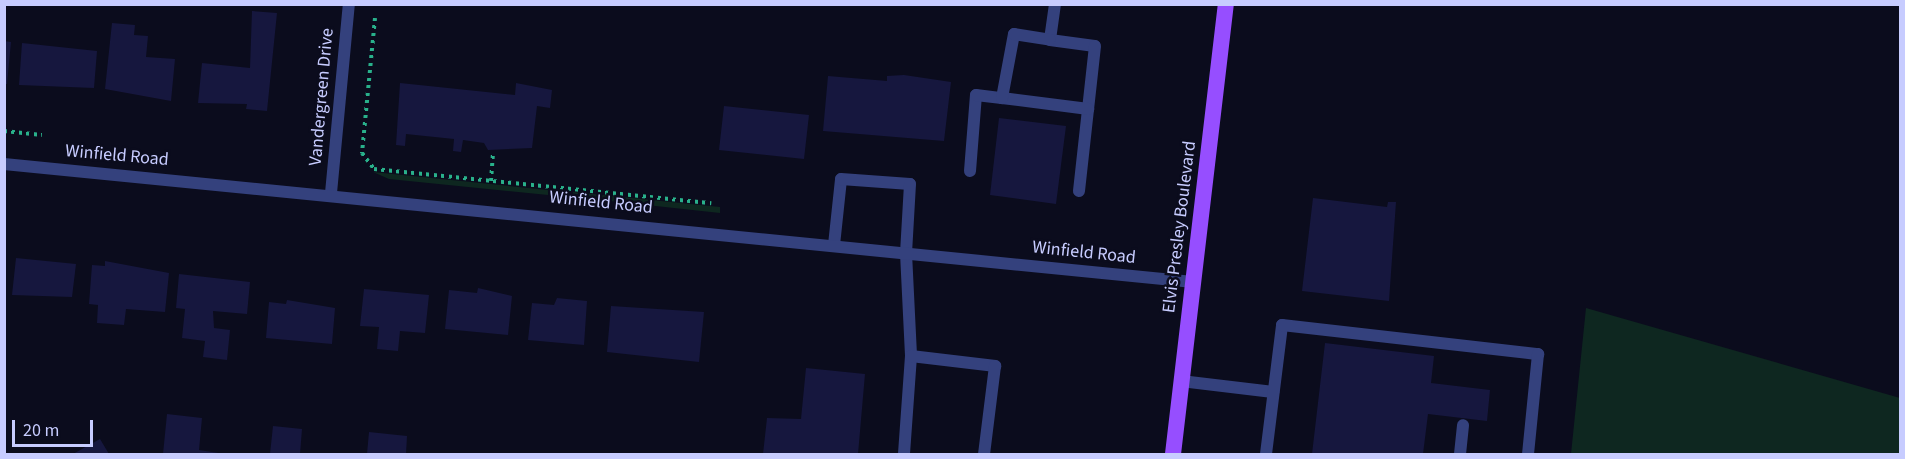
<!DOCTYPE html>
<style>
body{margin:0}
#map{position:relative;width:1905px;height:459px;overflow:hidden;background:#0b0c1d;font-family:"Source Sans 3",sans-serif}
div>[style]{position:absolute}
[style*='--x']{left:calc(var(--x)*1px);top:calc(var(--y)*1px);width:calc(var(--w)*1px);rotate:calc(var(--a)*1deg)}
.green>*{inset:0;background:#0e2720}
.building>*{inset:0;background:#16173e}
.path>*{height:4px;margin-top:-2px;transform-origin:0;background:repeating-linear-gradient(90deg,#29b18b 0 3px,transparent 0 7.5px)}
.service>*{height:12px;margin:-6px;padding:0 6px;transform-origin:6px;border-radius:6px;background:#34417d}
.minor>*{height:12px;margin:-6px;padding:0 6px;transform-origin:6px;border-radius:6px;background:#34417d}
.tertiary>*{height:12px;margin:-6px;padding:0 6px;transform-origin:6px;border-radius:6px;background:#34417d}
.primary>*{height:16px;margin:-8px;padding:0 8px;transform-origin:8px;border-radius:8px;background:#964eff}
span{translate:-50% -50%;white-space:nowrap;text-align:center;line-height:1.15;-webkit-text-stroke:5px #0b0c1d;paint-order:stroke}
.street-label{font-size:18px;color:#c7ccff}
.frame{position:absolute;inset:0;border:6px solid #c7ccff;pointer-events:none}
.scale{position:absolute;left:12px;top:420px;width:81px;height:27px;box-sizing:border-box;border:3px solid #c7ccff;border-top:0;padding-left:8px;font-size:18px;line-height:21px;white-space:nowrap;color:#c7ccff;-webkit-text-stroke:4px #0b0c1d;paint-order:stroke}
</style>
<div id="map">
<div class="green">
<div style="clip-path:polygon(373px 172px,548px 190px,548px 195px,389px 179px)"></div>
<div style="clip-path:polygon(573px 192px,720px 207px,720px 213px,573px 197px)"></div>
<div style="clip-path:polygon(1586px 308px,1900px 398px,1900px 454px,1571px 454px)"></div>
</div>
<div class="building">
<div style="clip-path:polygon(252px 11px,277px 13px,267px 111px,246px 109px,247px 104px,198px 103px,202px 63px,250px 68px)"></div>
<div style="clip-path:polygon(112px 23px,135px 25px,134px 35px,148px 36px,146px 57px,175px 59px,171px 101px,105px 89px)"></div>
<div style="clip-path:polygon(4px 41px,11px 42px,7px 84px,4px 84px)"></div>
<div style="clip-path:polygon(22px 43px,97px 51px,94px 88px,19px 85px)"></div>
<div style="clip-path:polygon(904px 75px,951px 82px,944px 141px,823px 131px,828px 76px,887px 81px,887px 76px)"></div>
<div style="clip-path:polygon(400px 83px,515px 95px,516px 83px,552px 90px,550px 108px,537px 106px,532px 148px,488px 150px,484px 143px,463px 140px,461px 152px,453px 151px,454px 139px,406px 134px,405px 146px,396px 145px)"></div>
<div style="clip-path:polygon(724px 106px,809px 115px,804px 159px,719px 150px)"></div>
<div style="clip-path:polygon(999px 118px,1066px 126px,1056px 204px,990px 195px)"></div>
<div style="clip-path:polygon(1313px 198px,1387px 207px,1388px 202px,1396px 202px,1389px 301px,1302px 291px)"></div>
<div style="clip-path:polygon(16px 258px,76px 264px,72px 297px,12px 295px)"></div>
<div style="clip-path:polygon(105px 261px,169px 273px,165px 312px,126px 309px,124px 325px,97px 323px,98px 305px,89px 304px,92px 265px,105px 266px)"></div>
<div style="clip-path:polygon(179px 274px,250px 282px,247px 314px,213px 311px,214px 328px,230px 330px,227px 360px,203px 357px,205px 341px,182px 338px,185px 309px,176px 308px)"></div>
<div style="clip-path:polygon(478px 288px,512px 296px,508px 335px,445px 329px,449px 290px,477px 293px)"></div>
<div style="clip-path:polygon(364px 289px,429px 295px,425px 333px,400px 331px,398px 351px,377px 349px,379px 327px,360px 326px)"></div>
<div style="clip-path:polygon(557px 298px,587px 301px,584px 345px,528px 340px,532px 303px,554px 305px)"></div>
<div style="clip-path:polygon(287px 300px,335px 308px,332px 344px,266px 338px,269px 302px,286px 304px)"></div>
<div style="clip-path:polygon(611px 306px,704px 312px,699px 362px,607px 352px)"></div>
<div style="clip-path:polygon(1325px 343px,1434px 356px,1431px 383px,1490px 390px,1487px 421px,1428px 414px,1423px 454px,1312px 454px)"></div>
<div style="clip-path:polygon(806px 368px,865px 374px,858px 454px,763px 454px,767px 418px,801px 419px)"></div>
<div style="clip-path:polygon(167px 414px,202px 418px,199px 450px,225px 454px,163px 454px)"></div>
<div style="clip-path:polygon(273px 426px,302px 429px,300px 454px,270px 454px)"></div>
<div style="clip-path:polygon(369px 432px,407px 436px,406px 454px,367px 454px)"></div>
<div style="clip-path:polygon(100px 439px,109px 454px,73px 454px)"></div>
</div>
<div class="path">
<div style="--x:375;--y:18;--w:136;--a:95.5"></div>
<div style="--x:362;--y:153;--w:20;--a:53"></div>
<div style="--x:374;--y:169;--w:339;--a:5.8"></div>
<div style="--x:4;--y:131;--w:38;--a:6"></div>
<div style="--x:491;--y:181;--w:27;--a:-86"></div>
</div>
<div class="service">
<div style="--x:1055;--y:4;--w:36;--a:98"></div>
<div style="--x:1050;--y:40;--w:45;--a:7.6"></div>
<div style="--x:1095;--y:46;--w:146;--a:96.3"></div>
<div style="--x:1002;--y:98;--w:87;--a:7.3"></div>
<div style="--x:970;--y:171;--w:76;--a:-85.5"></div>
<div style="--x:976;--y:95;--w:26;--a:7"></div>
<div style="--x:1002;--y:98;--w:65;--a:-79.4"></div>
<div style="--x:1014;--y:34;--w:36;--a:9"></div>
<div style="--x:834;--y:245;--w:66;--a:-83.9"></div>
<div style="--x:841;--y:179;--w:69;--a:4.1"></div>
<div style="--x:910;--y:184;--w:69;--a:93.3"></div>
<div style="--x:906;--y:253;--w:103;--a:87.2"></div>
<div style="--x:911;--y:356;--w:98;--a:94.1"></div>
<div style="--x:911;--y:356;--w:85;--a:6.8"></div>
<div style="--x:995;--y:366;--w:89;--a:97.1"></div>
<div style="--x:1181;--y:381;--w:93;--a:6.8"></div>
<div style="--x:1266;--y:454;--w:130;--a:-82.9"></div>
<div style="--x:1282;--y:325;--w:258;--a:6.5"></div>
<div style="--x:1538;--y:354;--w:100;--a:95.7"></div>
<div style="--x:1460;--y:454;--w:29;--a:-84"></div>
</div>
<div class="minor">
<div style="--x:331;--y:193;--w:190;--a:-84.6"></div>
</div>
<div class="tertiary">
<div style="--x:4;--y:164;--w:1195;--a:5.67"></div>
</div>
<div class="primary">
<div style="--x:1173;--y:454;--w:453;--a:-83.3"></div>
</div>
<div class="street-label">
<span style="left:322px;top:97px;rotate:-85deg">Vandergreen Drive</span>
<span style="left:117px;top:156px;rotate:5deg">Winfield Road</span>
<span style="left:601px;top:203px;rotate:6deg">Winfield Road</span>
<span style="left:1180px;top:227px;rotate:-83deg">Elvis Presley Boulevard</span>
<span style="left:1084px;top:253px;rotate:6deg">Winfield Road</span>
</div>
<div class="frame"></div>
<div class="scale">20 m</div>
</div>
